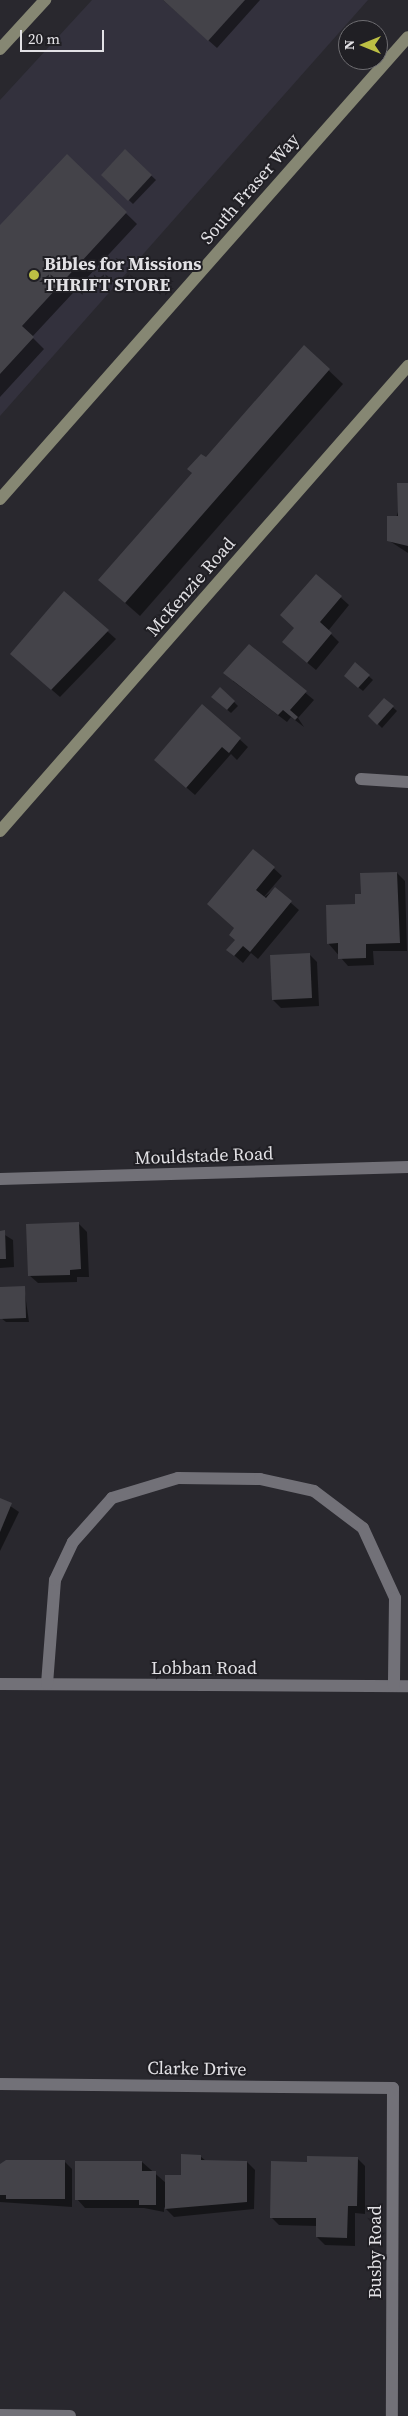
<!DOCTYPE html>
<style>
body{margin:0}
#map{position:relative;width:408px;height:2416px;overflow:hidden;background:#29282e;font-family:"Source Serif 4",serif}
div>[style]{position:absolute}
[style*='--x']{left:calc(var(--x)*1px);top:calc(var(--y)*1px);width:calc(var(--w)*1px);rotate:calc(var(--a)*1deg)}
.built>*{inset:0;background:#33313d}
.shadow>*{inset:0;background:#0007}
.building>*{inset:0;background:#444349}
.street>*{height:12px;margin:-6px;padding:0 6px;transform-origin:6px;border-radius:6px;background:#727178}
.secondary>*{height:12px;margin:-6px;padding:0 6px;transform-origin:6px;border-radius:6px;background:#868773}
.dots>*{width:14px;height:14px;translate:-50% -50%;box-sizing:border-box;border:2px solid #201f24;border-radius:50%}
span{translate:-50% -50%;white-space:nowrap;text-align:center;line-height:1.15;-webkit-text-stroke:4px #201f24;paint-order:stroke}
.street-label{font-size:18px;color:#e2e1e5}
.poi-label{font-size:18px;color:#e2e1e5;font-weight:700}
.left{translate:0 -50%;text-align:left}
.north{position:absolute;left:338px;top:20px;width:50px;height:50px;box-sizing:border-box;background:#201f24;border:1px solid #6e6d71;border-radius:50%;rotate:270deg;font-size:14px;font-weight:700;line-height:20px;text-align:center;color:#e2e1e5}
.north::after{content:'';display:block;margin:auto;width:18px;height:22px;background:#bcbf44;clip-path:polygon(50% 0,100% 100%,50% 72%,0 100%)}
.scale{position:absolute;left:20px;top:30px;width:84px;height:22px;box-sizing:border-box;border:2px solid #e2e1e5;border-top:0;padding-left:6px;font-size:15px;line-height:18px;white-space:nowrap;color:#e2e1e5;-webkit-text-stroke:4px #201f24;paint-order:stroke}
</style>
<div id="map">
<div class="built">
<div style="clip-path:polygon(92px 0,368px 0,0 416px,0 100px)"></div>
</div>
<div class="shadow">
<div style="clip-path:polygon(163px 0,260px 0,217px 48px)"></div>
<div style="clip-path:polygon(125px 151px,156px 180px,133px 204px,102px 175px)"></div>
<div style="clip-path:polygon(67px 156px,137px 224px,32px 337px,44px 349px,0 397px,0 228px)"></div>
<div style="clip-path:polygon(304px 347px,343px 384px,140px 616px,114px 593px,206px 459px)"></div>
<div style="clip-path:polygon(408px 484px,408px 553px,388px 540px)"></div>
<div style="clip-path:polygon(316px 575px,349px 605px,328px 631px,339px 642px,316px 670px,292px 650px)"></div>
<div style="clip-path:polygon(64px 593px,116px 639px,60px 697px,20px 662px)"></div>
<div style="clip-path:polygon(249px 646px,314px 700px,298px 718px,304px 727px,291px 717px,287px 722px,233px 681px)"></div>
<div style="clip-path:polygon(355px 664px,373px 680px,363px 691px,349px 680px)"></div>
<div style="clip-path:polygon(384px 699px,397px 711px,382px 728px,370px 716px)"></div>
<div style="clip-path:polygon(217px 701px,234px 702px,238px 706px,231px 713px)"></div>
<div style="clip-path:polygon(203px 706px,248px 747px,237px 760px,231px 754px,195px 795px,164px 768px)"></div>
<div style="clip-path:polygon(254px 850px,282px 876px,263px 898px,275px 889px,299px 910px,258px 959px,251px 953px,243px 963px,228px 950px,236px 940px)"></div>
<div style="clip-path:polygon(397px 873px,405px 881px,407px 951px,373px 951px,374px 965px,348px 966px,328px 943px,362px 895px)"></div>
<div style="clip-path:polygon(309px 954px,317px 962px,319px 1006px,281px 1008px,273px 1000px)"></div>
<div style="clip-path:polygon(79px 1224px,87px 1232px,89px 1277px,77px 1277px,77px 1282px,38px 1283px,29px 1275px)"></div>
<div style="clip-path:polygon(0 1232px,13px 1240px,14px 1267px,0 1268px)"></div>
<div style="clip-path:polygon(24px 1287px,29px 1322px,6px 1322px,1px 1318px)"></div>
<div style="clip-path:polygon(0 1499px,19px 1512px,0 1551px)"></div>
<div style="clip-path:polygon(200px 2156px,206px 2161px,247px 2162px,255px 2170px,254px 2209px,174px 2217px,164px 2207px,164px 2212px,144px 2208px,85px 2208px,77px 2199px,142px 2162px,166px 2183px,182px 2176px)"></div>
<div style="clip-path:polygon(357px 2158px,365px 2166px,365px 2214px,355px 2213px,355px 2246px,325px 2245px,317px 2237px,317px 2226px,279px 2225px,271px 2217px,308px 2163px)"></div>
<div style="clip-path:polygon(64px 2161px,72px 2169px,72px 2207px,0 2202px,0 2165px)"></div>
</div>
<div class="building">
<div style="clip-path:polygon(163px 0,245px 0,208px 41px)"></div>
<div style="clip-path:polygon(125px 149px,152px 175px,128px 201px,101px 175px)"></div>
<div style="clip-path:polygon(67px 154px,127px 212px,22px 326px,34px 337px,0 374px,0 225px)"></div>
<div style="clip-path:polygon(304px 345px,330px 369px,125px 603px,98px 580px,192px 473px,187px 469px,201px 454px,206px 457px)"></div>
<div style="clip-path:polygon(397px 483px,408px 483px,408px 546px,387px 541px,387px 516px,398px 516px)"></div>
<div style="clip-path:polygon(316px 574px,342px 596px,320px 622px,332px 633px,307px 663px,282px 642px,294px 628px,280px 615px)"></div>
<div style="clip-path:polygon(64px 591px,109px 630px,51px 690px,10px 654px)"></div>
<div style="clip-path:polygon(249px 644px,307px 691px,290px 710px,298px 717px,295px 720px,283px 710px,278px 715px,223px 673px)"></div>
<div style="clip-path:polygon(355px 662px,370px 675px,358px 688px,344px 676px)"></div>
<div style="clip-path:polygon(220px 687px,235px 701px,227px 710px,211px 697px)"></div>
<div style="clip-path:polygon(384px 698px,394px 706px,377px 725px,368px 716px)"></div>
<div style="clip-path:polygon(202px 704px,241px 738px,229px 753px,222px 747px,186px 788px,154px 760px)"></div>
<div style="clip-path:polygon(253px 849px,275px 867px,256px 890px,266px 898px,275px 887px,292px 901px,250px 952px,243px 946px,234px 956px,226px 950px,235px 940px,229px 935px,234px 928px,207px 904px)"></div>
<div style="clip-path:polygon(397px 872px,400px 943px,366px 944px,366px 958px,338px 959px,338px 943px,327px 944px,326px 905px,355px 904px,355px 894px,361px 894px,360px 873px)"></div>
<div style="clip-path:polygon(310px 953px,312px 998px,272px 1000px,270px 955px)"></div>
<div style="clip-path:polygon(79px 1222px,81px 1269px,70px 1270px,70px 1275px,28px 1276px,26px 1224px)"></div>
<div style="clip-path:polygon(5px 1230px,6px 1259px,0 1259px,0 1231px)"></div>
<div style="clip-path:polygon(25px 1286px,26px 1318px,0 1319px,0 1287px)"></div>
<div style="clip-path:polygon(0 1498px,12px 1503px,0 1532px)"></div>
<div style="clip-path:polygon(181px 2154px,201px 2155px,201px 2160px,247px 2161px,247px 2202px,165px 2209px,165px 2175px,181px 2175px)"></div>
<div style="clip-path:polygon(307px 2156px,358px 2157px,357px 2206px,348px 2206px,347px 2238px,316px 2237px,316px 2218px,270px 2218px,271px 2161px,307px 2162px)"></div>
<div style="clip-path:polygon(6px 2160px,65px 2160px,65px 2199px,6px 2199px,6px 2195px,0 2195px,0 2164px)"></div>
<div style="clip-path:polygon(75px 2161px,142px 2161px,142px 2171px,156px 2171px,156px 2205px,139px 2205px,139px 2200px,75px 2200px)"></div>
</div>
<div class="street">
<div style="--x:361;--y:779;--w:47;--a:3.7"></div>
<div style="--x:0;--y:1179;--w:408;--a:-1.7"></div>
<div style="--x:0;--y:1684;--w:408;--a:0.3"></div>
<div style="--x:47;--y:1684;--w:104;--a:-85.6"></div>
<div style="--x:55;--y:1580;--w:42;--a:-64.7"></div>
<div style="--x:73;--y:1542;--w:59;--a:-48.4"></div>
<div style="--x:112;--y:1498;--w:69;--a:-16.9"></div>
<div style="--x:178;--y:1478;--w:82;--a:0.7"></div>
<div style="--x:260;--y:1479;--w:55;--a:12.5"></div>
<div style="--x:314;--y:1491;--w:61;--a:37.1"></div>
<div style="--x:363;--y:1528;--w:77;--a:65.4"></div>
<div style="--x:395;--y:1598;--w:88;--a:90.7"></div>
<div style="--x:0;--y:2084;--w:393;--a:0.6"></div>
<div style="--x:393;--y:2088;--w:328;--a:90.2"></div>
<div style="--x:0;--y:2415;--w:70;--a:0.8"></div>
</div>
<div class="secondary">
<div style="--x:0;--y:49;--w:67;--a:-47.4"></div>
<div style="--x:0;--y:499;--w:616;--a:-48.55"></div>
<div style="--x:0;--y:831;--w:619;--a:-48.74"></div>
</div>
<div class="dots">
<div style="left:34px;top:275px;background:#bcbf44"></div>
</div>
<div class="street-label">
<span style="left:250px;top:189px;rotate:-49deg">South Fraser Way</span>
<span style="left:191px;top:587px;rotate:-49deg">McKenzie Road</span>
<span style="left:204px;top:1156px;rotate:-2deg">Mouldstade Road</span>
<span style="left:204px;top:1668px">Lobban Road</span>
<span style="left:197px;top:2069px;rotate:1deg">Clarke Drive</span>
<span style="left:375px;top:2252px;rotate:-90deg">Busby Road</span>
</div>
<div class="poi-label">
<span class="left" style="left:44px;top:275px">Bibles for Missions<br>THRIFT STORE</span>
</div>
<div class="north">N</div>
<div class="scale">20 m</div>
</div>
